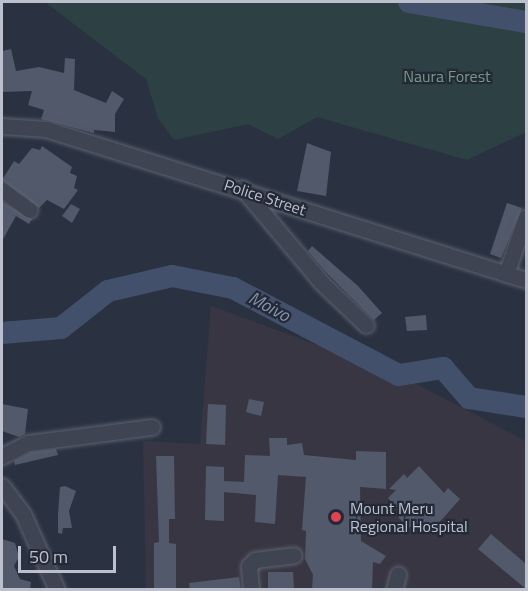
<!DOCTYPE html>
<style>
body{margin:0}
#map{position:relative;width:528px;height:591px;overflow:hidden;background:#2a3242;font-family:"Titillium Web",sans-serif}
div>[style]{position:absolute}
[style*='--x']{left:calc(var(--x)*1px);top:calc(var(--y)*1px);width:calc(var(--w)*1px);rotate:calc(var(--a)*1deg)}
.medical>*{inset:0;background:#393643}
.green>*{inset:0;background:#2d4044}
.river>*{height:22px;margin:-11px;padding:0 11px;transform-origin:11px;border-radius:11px;background:#43506b}
.building>*{inset:0;background:#51596a}
.roads{filter:drop-shadow(0 0 2px #5d626f) drop-shadow(0 0 2px #5d626f)}
.minor>*{height:15px;margin:-7.5px;padding:0 7.5px;transform-origin:7.5px;border-radius:7.5px;background:#3e4452}
.dots>*{width:16px;height:16px;translate:-50% -50%;box-sizing:border-box;border:3px solid #232937;border-radius:50%}
span{translate:-50% -50%;white-space:nowrap;text-align:center;line-height:1.15;-webkit-text-stroke:4.5px #232937;paint-order:stroke}
.park-label{font-size:16px;color:#759a81}
.street-label{font-size:16px;color:#bcc0cc}
.poi-label{font-size:16px;color:#bcc0cc}
.left{translate:0 -50%;text-align:left}
.water-label{font-size:18px;color:#8693b0;font-style:italic}
.frame{position:absolute;inset:0;border:3px solid #bcc0cc;pointer-events:none}
.scale{position:absolute;left:18px;top:546px;width:98px;height:27px;box-sizing:border-box;border:3px solid #bcc0cc;border-top:0;padding-left:8px;font-size:18px;line-height:21px;white-space:nowrap;color:#bcc0cc;-webkit-text-stroke:4px #232937;paint-order:stroke}
</style>
<div id="map">
<div class="medical">
<div style="clip-path:polygon(211px 306px,399px 375px,526px 441px,526px 589px,146px 589px,143px 441px,200px 444px)"></div>
</div>
<div class="green">
<div style="clip-path:polygon(45px 2px,526px 2px,526px 132px,467px 160px,317px 117px,278px 139px,248px 124px,174px 140px,158px 118px,146px 79px)"></div>
</div>
<div class="river">
<div style="--x:409;--y:2;--w:119;--a:9.7"></div>
<div style="--x:2;--y:333;--w:59;--a:-4.8"></div>
<div style="--x:61;--y:328;--w:60;--a:-38.2"></div>
<div style="--x:108;--y:291;--w:66;--a:-13.2"></div>
<div style="--x:172;--y:276;--w:62;--a:11.1"></div>
<div style="--x:233;--y:288;--w:187;--a:27.7"></div>
<div style="--x:399;--y:375;--w:45;--a:-9"></div>
<div style="--x:443;--y:368;--w:40;--a:49"></div>
<div style="--x:469;--y:398;--w:58;--a:9"></div>
</div>
<div class="building">
<div style="clip-path:polygon(11px 49px,16px 71px,39px 67px,64px 73px,65px 58px,75px 59px,74px 90px,106px 103px,112px 91px,124px 99px,115px 114px,115px 132px,94px 130px,94px 133px,41px 119px,44px 110px,28px 105px,32px 91px,2px 92px,2px 51px)"></div>
<div style="clip-path:polygon(307px 143px,331px 152px,326px 196px,297px 191px)"></div>
<div style="clip-path:polygon(42px 146px,72px 167px,70px 173px,77px 176px,74px 188px,78px 190px,64px 209px,47px 200px,39px 208px,2px 180px,14px 161px,19px 164px,32px 148px,40px 150px)"></div>
<div style="clip-path:polygon(2px 202px,32px 219px,29px 224px,16px 216px,2px 241px)"></div>
<div style="clip-path:polygon(507px 203px,522px 208px,501px 258px,490px 254px)"></div>
<div style="clip-path:polygon(71px 204px,80px 209px,72px 223px,62px 216px)"></div>
<div style="clip-path:polygon(312px 246px,358px 286px,382px 313px,374px 320px,325px 271px,308px 251px)"></div>
<div style="clip-path:polygon(426px 315px,427px 330px,407px 331px,405px 317px)"></div>
<div style="clip-path:polygon(249px 399px,264px 402px,261px 416px,246px 412px)"></div>
<div style="clip-path:polygon(2px 404px,28px 409px,25px 434px,19px 437px,2px 431px)"></div>
<div style="clip-path:polygon(208px 404px,226px 405px,225px 445px,206px 444px)"></div>
<div style="clip-path:polygon(269px 438px,287px 438px,287px 445px,302px 443px,304px 455px,356px 460px,356px 451px,386px 452px,386px 489px,360px 487px,361px 541px,386px 556px,380px 564px,373px 562px,372px 590px,312px 590px,313px 575px,305px 559px,306px 531px,302px 530px,306px 477px,278px 475px,275px 524px,255px 522px,256px 495px,224px 492px,224px 521px,205px 520px,206px 466px,224px 467px,224px 481px,244px 482px,245px 455px,270px 456px)"></div>
<div style="clip-path:polygon(56px 449px,58px 455px,15px 465px,14px 461px,31px 452px)"></div>
<div style="clip-path:polygon(156px 456px,174px 456px,175px 519px,169px 519px,169px 543px,176px 544px,176px 590px,154px 590px,154px 543px,159px 542px)"></div>
<div style="clip-path:polygon(419px 466px,444px 493px,448px 488px,460px 499px,429px 534px,416px 523px,409px 528px,398px 517px,402px 513px,388px 498px,396px 490px,389px 489px,404px 474px,407px 478px)"></div>
<div style="clip-path:polygon(65px 486px,76px 491px,69px 511px,72px 528px,63px 528px,62px 534px,58px 533px,58px 513px,60px 487px)"></div>
<div style="clip-path:polygon(491px 534px,526px 564px,526px 589px,478px 549px)"></div>
<div style="clip-path:polygon(2px 539px,15px 543px,19px 557px,14px 566px,20px 579px,31px 582px,30px 590px,2px 590px)"></div>
<div style="clip-path:polygon(268px 572px,293px 572px,294px 590px,268px 590px)"></div>
<div style="clip-path:polygon(239px 577px,241px 590px,190px 590px,189px 583px)"></div>
</div>
<div class="roads">
<div class="minor">
<div style="--x:2;--y:126;--w:44;--a:3.9"></div>
<div style="--x:46;--y:129;--w:503;--a:17.46"></div>
<div style="--x:242;--y:188;--w:124;--a:49.9"></div>
<div style="--x:322;--y:283;--w:61;--a:43.7"></div>
<div style="--x:2;--y:190;--w:34;--a:36"></div>
<div style="--x:506;--y:274;--w:60;--a:-70.7"></div>
<div style="--x:2;--y:456;--w:29;--a:-27"></div>
<div style="--x:28;--y:443;--w:125;--a:-7.4"></div>
<div style="--x:2;--y:486;--w:35;--a:53"></div>
<div style="--x:23;--y:514;--w:83;--a:65.9"></div>
<div style="--x:251;--y:590;--w:24;--a:-95"></div>
<div style="--x:249;--y:566;--w:8;--a:-45"></div>
<div style="--x:255;--y:560;--w:39;--a:-7"></div>
<div style="--x:394;--y:590;--w:16;--a:-75"></div>
</div>
</div>
<div class="dots">
<div style="left:336px;top:517px;background:#e0444e"></div>
</div>
<div class="park-label">
<span style="left:447px;top:76px">Naura Forest</span>
</div>
<div class="street-label">
<span style="left:265px;top:197px;rotate:18deg">Police Street</span>
</div>
<div class="poi-label">
<span class="left" style="left:350px;top:517px">Mount Meru<br>Regional Hospital</span>
</div>
<div class="water-label">
<span style="left:269px;top:307px;rotate:28deg">Moivo</span>
</div>
<div class="frame"></div>
<div class="scale">50 m</div>
</div>
